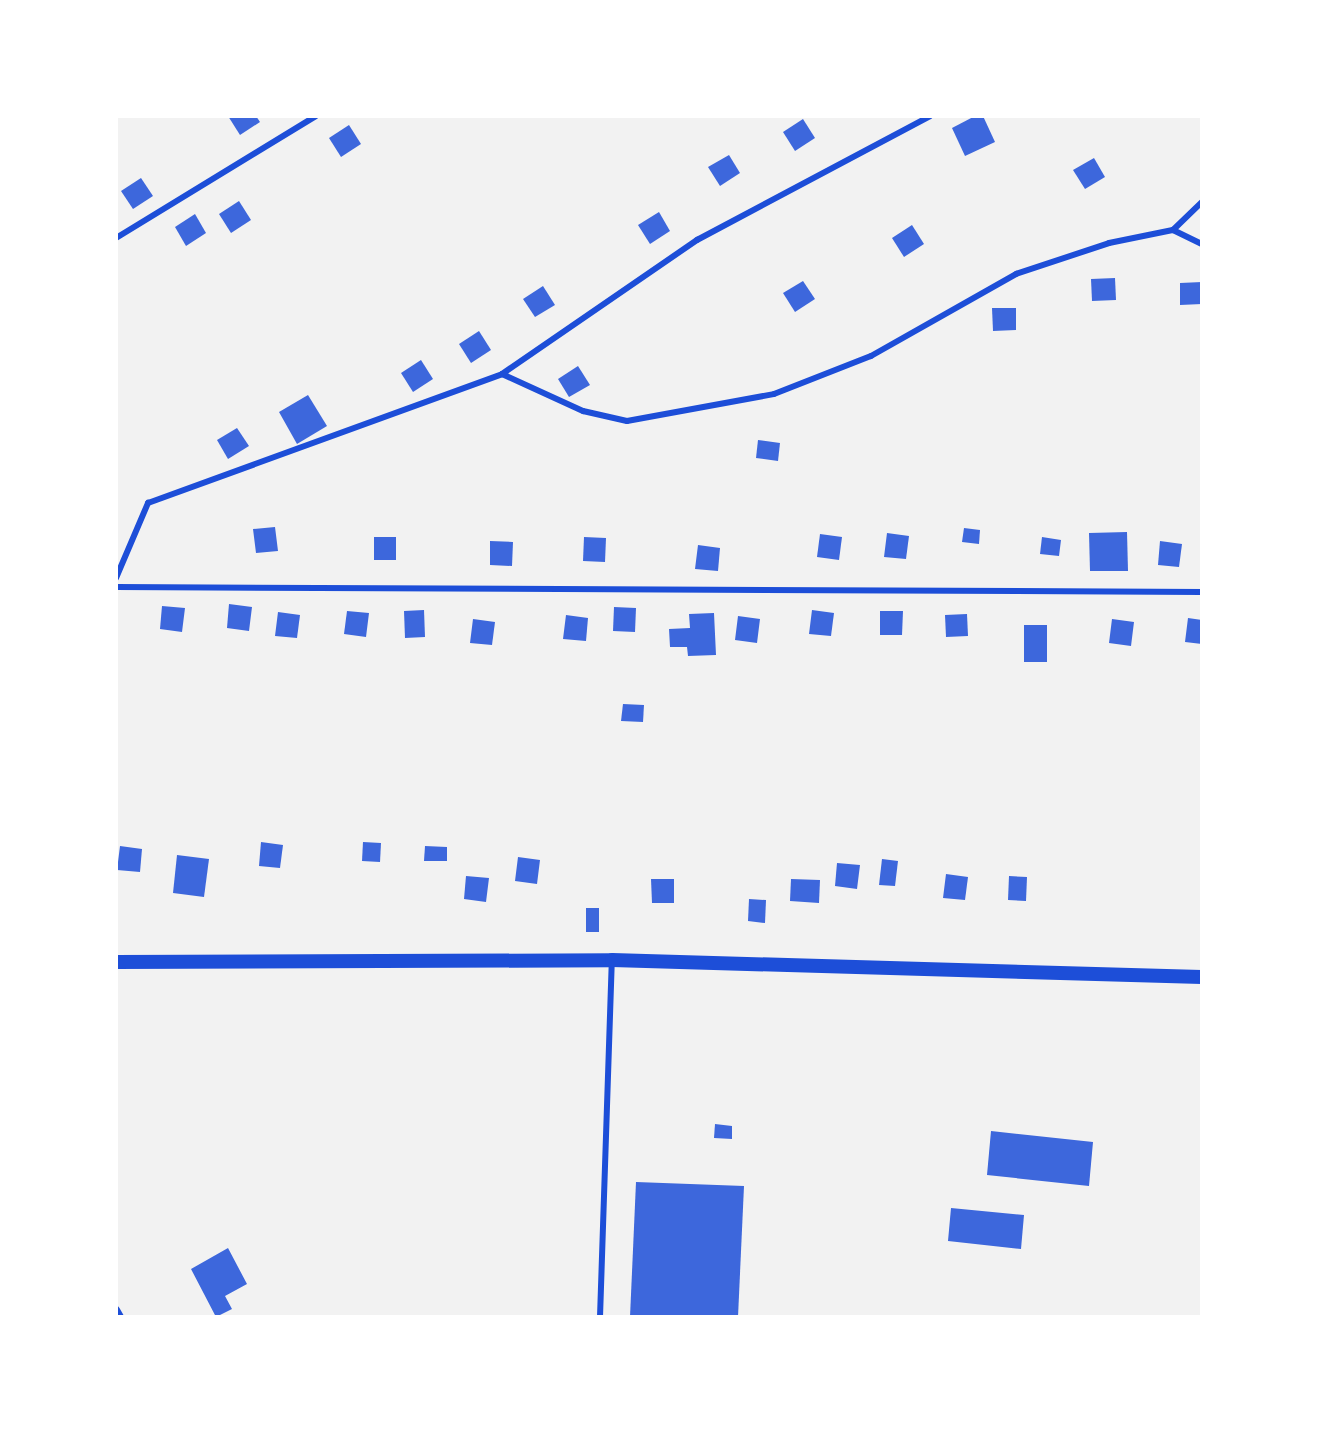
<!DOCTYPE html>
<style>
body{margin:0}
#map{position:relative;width:1318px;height:1433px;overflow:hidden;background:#f2f2f2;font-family:"Work Sans",sans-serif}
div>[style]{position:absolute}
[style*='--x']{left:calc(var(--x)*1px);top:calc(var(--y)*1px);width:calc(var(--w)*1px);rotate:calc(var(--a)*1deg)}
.building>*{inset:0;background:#3d67dc}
.service>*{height:6px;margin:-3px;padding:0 3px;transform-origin:3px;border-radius:3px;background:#1d4ed8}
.minor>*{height:8px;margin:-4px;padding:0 4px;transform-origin:4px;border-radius:4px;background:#1d4ed8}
.tertiary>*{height:14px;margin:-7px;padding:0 7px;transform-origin:7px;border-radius:7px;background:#1d4ed8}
span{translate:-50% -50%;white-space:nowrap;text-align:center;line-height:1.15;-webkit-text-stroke:7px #fff;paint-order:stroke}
.frame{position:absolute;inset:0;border:118px solid #fff;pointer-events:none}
</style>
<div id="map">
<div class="building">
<div style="clip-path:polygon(228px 116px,256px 116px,260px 122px,240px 135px)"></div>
<div style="clip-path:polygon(975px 116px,983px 116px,995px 142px,965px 156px,952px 128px)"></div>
<div style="clip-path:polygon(803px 119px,815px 138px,795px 151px,783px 132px)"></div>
<div style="clip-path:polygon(349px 125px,361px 144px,341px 157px,329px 138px)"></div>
<div style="clip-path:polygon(729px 155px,740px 173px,720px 186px,708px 167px)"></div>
<div style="clip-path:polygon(1094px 158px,1105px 177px,1085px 189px,1073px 170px)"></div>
<div style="clip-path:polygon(141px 178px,153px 196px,133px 209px,121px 191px)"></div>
<div style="clip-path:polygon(239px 201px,251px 220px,231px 233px,219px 214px)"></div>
<div style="clip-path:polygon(659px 212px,670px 231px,650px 244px,638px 225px)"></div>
<div style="clip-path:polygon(195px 214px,206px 233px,186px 246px,175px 227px)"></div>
<div style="clip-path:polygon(912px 225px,924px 244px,904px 257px,892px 238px)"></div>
<div style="clip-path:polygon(1115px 278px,1116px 300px,1092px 301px,1091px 279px)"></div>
<div style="clip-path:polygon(803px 281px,815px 299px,795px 312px,783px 293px)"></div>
<div style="clip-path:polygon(1202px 282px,1202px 304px,1180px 305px,1180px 283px)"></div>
<div style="clip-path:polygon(543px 286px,555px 305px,535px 317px,523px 299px)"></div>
<div style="clip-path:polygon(992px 308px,1016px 308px,1016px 330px,993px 331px)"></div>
<div style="clip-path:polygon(479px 331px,491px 350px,471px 363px,459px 344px)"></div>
<div style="clip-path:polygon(421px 360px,433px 379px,413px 392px,401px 373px)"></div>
<div style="clip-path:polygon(578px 366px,590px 385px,569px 397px,558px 379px)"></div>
<div style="clip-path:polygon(308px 395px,327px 426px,297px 444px,279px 412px)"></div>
<div style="clip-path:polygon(237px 428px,249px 446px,228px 459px,217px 440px)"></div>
<div style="clip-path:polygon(758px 440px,780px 443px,778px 461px,756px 458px)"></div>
<div style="clip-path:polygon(275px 527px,278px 551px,256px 553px,253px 529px)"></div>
<div style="clip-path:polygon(964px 528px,980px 530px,979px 544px,962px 542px)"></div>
<div style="clip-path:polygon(1127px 532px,1128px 571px,1090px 571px,1089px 533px)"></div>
<div style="clip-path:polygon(887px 533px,909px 536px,906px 559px,884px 557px)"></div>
<div style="clip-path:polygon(820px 534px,842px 537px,839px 560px,817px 557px)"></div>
<div style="clip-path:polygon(374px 537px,396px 537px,396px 560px,374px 560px)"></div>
<div style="clip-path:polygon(584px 537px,606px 538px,605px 562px,583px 561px)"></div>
<div style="clip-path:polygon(1042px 537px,1061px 540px,1059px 556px,1040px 554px)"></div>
<div style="clip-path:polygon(490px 541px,513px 542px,512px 566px,490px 565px)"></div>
<div style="clip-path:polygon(1160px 541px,1182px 544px,1179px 567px,1158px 565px)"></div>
<div style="clip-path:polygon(698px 545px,720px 548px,718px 571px,695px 569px)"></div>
<div style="clip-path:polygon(229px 604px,252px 607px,249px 631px,227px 628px)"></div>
<div style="clip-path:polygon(162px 606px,185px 608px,182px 632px,160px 629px)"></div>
<div style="clip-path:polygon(614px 607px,636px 608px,635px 632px,613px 631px)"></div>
<div style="clip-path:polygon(424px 610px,425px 637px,405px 638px,404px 611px)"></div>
<div style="clip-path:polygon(812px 610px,834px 613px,831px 636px,809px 634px)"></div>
<div style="clip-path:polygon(347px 611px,369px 613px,366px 637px,344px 634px)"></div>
<div style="clip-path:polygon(880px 611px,903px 611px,902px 635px,880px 635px)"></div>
<div style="clip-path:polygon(278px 612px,300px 615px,297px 638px,275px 636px)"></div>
<div style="clip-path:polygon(714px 613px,716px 655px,688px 656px,687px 647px,670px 647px,669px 629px,690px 628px,689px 614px)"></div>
<div style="clip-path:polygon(967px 614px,968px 636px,946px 637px,945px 615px)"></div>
<div style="clip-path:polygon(566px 615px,588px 618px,586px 641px,563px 639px)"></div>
<div style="clip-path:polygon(738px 616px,760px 619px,757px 643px,735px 640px)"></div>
<div style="clip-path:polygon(1188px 618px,1202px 620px,1202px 644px,1185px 642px)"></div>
<div style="clip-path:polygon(473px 619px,495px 622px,492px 645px,470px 643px)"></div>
<div style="clip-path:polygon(1112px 619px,1134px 622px,1131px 646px,1109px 643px)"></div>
<div style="clip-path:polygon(1024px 625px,1047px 625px,1047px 662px,1024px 662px)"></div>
<div style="clip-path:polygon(623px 704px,644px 705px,643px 722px,621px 721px)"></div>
<div style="clip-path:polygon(261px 842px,283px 845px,280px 868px,259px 866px)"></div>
<div style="clip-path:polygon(363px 842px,381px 843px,380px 862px,362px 861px)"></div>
<div style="clip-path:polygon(120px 846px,142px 849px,140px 872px,117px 870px)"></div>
<div style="clip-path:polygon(425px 846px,447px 847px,447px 861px,424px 861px)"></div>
<div style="clip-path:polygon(177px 855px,209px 859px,204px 897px,173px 893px)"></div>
<div style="clip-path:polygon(518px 857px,540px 860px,537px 884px,515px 881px)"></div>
<div style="clip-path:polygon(882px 859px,898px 861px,895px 886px,879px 885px)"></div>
<div style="clip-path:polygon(837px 863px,860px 865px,857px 889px,835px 886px)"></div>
<div style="clip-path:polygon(946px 874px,968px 877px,965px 900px,943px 898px)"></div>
<div style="clip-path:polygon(466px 876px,489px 878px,486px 902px,464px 899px)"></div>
<div style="clip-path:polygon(1009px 876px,1027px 877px,1026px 901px,1008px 900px)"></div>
<div style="clip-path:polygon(651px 879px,674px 879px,674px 903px,652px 903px)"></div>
<div style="clip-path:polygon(791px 879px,820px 880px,819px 903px,790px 901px)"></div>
<div style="clip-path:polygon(749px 899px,766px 900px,765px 923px,748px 921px)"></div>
<div style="clip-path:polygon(586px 908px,599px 908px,599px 932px,586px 932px)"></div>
<div style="clip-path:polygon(715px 1124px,732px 1126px,732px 1139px,714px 1138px)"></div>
<div style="clip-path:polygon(991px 1131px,1093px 1142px,1089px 1186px,987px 1175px)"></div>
<div style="clip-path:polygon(636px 1182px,744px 1186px,738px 1317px,630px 1317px)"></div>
<div style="clip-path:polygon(951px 1208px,1024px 1215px,1021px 1249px,948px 1241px)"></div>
<div style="clip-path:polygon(228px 1248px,247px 1284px,225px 1296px,232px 1309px,216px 1317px,191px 1269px)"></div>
</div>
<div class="service">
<div style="--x:1173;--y:230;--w:32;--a:26"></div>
<div style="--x:116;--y:238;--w:234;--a:-31.4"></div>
<div style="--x:502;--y:374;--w:89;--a:24.6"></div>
<div style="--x:583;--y:411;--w:45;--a:12.8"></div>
<div style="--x:627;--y:421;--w:149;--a:-10.4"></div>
<div style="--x:774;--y:394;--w:104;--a:-21.4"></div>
<div style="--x:871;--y:356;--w:167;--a:-29.5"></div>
<div style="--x:1016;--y:274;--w:98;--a:-18.4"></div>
<div style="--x:1109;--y:243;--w:65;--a:-11.5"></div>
<div style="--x:1173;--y:230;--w:40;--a:-44"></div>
<div style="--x:116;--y:578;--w:82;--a:-66.9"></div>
<div style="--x:148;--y:503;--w:377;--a:-20"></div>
<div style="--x:502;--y:374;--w:237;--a:-34.5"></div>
<div style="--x:697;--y:240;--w:264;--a:-28"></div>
<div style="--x:116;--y:587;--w:1086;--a:0.26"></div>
<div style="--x:600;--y:1317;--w:357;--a:-88.1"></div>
</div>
<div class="minor">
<div style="--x:116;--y:1310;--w:8;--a:60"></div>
</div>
<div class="tertiary">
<div style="--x:116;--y:962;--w:496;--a:-0.2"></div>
<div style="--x:612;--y:960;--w:590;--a:1.65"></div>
</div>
<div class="frame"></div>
</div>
